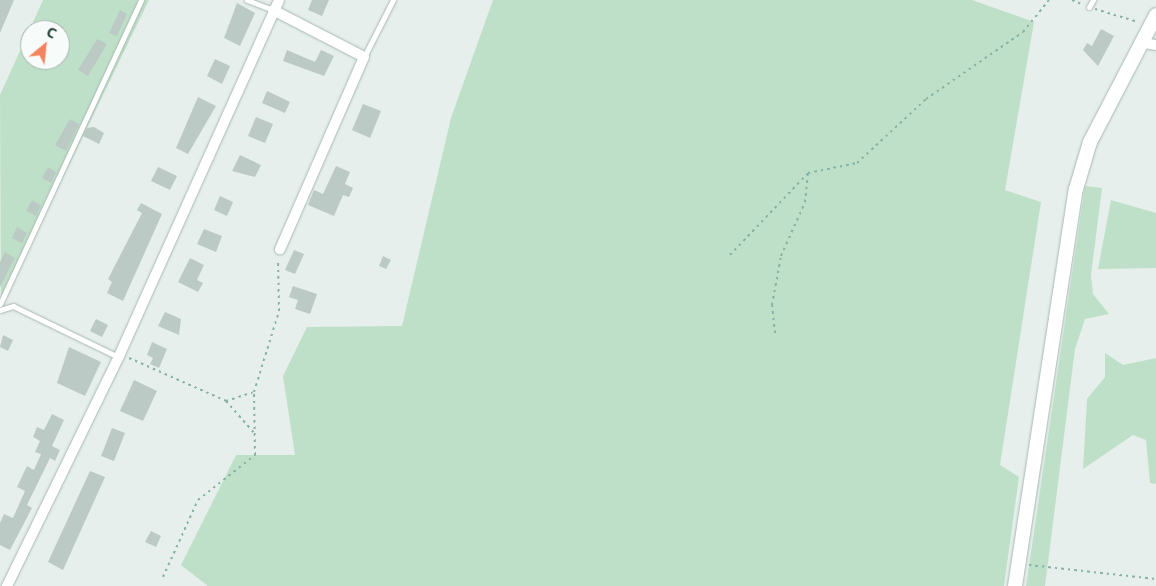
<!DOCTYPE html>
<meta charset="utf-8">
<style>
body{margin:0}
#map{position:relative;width:1156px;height:586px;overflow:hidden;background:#e6efeb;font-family:"Noto Sans",sans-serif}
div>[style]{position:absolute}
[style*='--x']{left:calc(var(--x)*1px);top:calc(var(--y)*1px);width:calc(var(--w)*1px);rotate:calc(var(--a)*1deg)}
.green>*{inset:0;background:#bfe0c8}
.building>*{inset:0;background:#bbcac4}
.path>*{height:2px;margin-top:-1px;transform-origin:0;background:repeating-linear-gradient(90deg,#86b3a5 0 2.5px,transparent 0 6.5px)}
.roads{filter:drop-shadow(0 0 1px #a8b8b2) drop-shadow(0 0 1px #a8b8b2)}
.lane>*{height:5px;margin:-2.5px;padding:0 2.5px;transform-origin:2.5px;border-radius:2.5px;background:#fff}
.street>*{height:10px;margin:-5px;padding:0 5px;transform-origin:5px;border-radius:5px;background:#fff}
.secondary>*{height:14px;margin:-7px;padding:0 7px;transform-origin:7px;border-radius:7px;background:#fff}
span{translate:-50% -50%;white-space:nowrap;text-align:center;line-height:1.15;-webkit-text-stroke:4.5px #f7fbf9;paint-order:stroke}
.north{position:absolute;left:20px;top:20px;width:50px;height:50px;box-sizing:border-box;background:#f7fbf9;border:1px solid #a3b1ad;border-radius:50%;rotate:28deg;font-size:14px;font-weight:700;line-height:20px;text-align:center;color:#24423a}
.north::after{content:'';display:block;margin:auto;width:18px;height:22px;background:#f4845f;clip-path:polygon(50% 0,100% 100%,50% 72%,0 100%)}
</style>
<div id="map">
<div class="green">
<div style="clip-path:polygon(evenodd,43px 0,149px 0,1px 305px,0 95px,43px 0,30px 30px,60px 30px,60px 60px,30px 60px,30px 30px)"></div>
<div style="clip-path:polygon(493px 0,972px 0,1034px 22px,1005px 190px,1041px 202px,1000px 465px,1019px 477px,1004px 586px,208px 586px,181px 565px,236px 455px,295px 455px,283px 376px,307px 327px,402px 326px,451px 118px)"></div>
<div style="clip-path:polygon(1085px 186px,1102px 188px,1091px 275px,1093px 294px,1109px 314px,1085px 319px,1075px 349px,1045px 586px,1026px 586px)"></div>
<div style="clip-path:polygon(1111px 200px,1156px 213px,1156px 268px,1098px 269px)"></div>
<div style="clip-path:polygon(1105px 353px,1123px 365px,1156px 358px,1156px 484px,1150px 483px,1146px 440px,1133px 435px,1083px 469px,1087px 399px,1105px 377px)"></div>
</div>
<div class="building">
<div style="clip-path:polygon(0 0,14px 0,0 33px)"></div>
<div style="clip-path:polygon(312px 0,329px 0,322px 16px,308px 10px)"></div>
<div style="clip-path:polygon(237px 3px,255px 13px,240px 46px,224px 38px)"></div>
<div style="clip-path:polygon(120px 10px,127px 14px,117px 36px,109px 33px)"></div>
<div style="clip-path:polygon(1101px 29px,1114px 36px,1098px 66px,1083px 50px,1087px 43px,1092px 46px)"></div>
<div style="clip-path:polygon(97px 39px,107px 44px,88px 76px,78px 70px)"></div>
<div style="clip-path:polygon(287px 50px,315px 62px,321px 50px,334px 56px,324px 76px,283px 61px)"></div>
<div style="clip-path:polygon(215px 59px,230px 66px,222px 84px,207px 76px)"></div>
<div style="clip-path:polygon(267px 91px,290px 102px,285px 113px,262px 103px)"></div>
<div style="clip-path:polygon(198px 97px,216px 106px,188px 154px,176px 148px)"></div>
<div style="clip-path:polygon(363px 104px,381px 111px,370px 138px,352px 130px)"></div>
<div style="clip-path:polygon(256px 117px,273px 124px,265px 143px,248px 136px)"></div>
<div style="clip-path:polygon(70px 119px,79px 124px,66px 151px,55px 145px)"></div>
<div style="clip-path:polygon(94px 127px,104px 133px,99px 144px,83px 136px,87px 128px)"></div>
<div style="clip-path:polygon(240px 155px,261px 165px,255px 177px,232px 171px)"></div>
<div style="clip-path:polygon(336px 166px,350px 172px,345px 184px,353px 188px,349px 197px,343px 195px,334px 216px,308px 205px,314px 190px,323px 194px)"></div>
<div style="clip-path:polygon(48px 167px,56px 172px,51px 183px,42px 178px)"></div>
<div style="clip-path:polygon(158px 167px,177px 176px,170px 190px,151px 181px)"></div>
<div style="clip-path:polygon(220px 196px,233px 202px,227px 216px,214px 210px)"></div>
<div style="clip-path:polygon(32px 200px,41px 205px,36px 216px,26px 211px)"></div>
<div style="clip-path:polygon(141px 203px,162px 214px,123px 301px,107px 293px,112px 282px,108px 279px,142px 213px,137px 210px)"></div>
<div style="clip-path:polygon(17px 227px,27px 233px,22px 243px,12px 238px)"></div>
<div style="clip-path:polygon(204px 229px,222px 236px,216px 252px,197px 244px)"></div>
<div style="clip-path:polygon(294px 250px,304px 254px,295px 274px,285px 270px)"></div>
<div style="clip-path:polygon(5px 252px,15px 258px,0 287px,0 262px)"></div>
<div style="clip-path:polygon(383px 256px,391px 260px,386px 269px,379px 266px)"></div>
<div style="clip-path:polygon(190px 258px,204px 265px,197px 280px,203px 283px,198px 292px,178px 282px)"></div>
<div style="clip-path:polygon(293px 286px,317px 294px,310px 314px,295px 309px,298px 300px,289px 297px)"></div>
<div style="clip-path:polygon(165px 312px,181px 319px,179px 335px,158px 326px)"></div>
<div style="clip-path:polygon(96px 319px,108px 325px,102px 337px,90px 331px)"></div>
<div style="clip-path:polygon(3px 335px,13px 340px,8px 351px,0 347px)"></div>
<div style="clip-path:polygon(152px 342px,167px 349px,159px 368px,150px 364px,153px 358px,147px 355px)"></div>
<div style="clip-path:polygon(69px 347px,101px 362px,85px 396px,57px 383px)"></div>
<div style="clip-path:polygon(134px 380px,157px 391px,143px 421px,120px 411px)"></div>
<div style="clip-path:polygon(52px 414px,64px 420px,52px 446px,60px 450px,55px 461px,50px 458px,27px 505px,32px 508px,10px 550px,0 545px,0 523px,4px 514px,13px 518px,25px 491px,17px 487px,27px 466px,34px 470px,41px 454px,35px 452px,40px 441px,33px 437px,37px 427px,44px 430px)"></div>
<div style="clip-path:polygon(112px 428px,125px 433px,114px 461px,101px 456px)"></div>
<div style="clip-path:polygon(90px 471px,105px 477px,63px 570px,48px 562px)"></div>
<div style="clip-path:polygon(151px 531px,161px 536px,156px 547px,145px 542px)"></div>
</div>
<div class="path">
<div style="--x:1072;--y:0;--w:13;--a:23"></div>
<div style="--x:1095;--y:9;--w:45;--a:16.8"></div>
<div style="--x:730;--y:255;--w:113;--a:-46.4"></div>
<div style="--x:808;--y:173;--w:50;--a:-11.5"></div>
<div style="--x:857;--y:163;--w:94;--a:-42.8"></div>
<div style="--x:926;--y:99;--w:118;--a:-34.6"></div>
<div style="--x:1023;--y:32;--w:41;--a:-50.9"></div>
<div style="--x:775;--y:333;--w:28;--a:-96"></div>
<div style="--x:772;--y:305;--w:50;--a:-79.6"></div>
<div style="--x:781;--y:256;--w:59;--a:-66"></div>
<div style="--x:805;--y:202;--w:28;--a:-84"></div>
<div style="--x:129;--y:358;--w:106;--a:23.9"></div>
<div style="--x:226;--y:401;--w:28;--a:-18"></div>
<div style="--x:226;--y:401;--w:45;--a:48.6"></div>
<div style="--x:1029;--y:565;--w:128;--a:6.3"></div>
<div style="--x:163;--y:577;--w:85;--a:-65.6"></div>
<div style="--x:198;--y:500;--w:73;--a:-38.3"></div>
<div style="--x:255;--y:455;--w:63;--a:-90.9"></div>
<div style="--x:254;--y:392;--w:85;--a:-72.8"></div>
<div style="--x:279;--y:311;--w:52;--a:-91.1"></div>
</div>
<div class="roads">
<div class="lane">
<div style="--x:247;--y:0;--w:28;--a:21"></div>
<div style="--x:1089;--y:7;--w:8;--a:-60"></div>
<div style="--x:364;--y:57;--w:64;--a:-63"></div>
<div style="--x:0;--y:304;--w:335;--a:-65.1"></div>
<div style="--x:0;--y:310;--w:14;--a:-17"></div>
<div style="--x:13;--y:306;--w:117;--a:25.9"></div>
</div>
<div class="street">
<div style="--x:273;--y:10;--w:102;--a:27.3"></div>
<div style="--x:364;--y:57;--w:210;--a:113.6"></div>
<div style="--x:1140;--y:42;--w:16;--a:11"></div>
<div style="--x:7;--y:586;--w:258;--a:-64"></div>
<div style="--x:120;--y:354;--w:388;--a:-65.8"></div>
</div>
<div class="secondary">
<div style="--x:1015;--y:586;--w:402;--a:-81.3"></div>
<div style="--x:1076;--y:189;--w:49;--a:-73.4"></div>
<div style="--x:1090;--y:142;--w:143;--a:-62.5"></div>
</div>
</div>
<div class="north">С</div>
</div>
